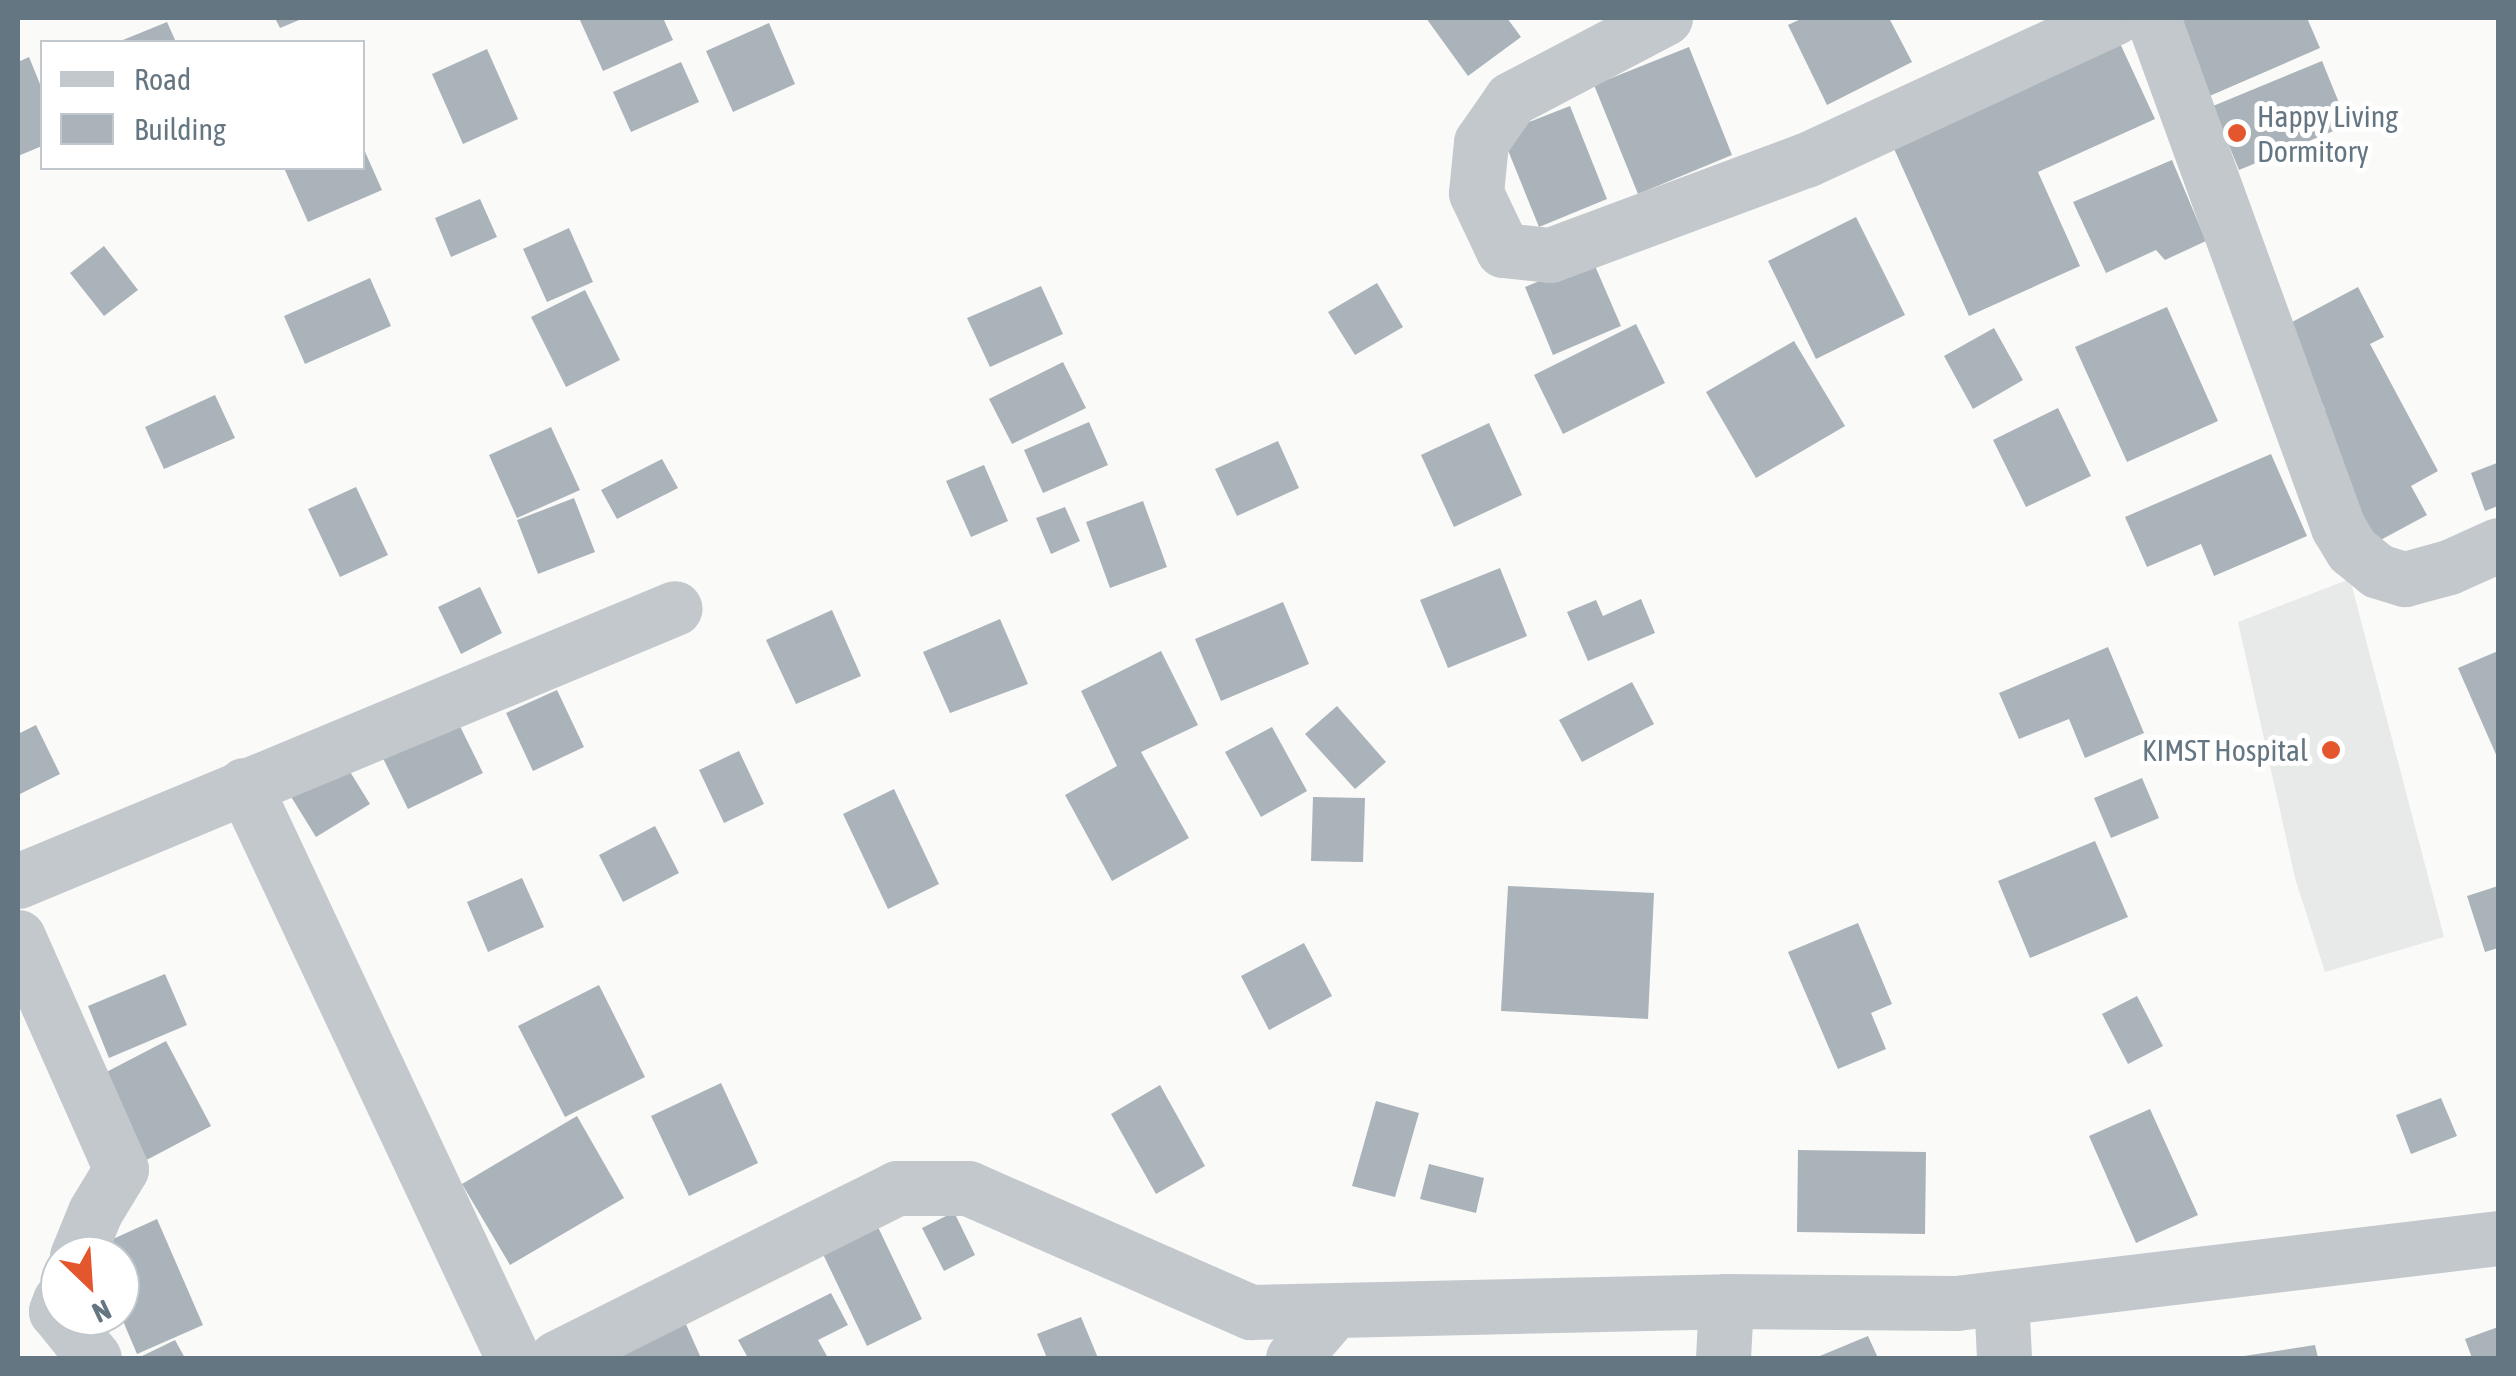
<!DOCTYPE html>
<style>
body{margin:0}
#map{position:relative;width:2516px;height:1376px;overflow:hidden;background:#fafaf8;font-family:"Asap Condensed",sans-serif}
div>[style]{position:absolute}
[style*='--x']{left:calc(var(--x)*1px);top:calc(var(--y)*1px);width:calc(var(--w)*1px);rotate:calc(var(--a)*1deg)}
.built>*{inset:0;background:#e8e9e9}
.building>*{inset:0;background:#aab3b9}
.minor>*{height:55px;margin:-27.5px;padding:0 27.5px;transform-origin:27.5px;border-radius:27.5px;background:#c3c8cc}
.dots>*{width:28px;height:28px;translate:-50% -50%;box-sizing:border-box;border:5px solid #fff;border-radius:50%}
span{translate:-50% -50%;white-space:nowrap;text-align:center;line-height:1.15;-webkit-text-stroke:10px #fff;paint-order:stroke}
.poi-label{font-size:30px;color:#657683}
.left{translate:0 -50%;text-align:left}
.right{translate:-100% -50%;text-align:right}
.frame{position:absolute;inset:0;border:20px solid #657683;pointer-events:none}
.legend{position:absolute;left:40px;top:40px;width:325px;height:130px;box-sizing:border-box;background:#fff;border:2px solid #c1c8cd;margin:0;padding:12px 18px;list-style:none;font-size:30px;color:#657683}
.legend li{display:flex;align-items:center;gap:20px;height:50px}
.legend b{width:50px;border:2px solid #c1c8cd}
.north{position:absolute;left:40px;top:1236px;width:100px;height:100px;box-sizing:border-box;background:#fff;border:2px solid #c1c8cd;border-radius:50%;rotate:155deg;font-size:28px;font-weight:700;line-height:40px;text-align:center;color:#657683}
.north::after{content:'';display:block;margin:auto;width:35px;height:45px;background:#e4572e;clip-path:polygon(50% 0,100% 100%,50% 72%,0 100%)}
</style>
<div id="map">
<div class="built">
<div style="clip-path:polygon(2350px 579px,2444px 937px,2325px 972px,2295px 878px,2238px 622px)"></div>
</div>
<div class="building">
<div style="clip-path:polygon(275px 18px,304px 18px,280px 28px)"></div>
<div style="clip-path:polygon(579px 18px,663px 18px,673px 40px,603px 71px)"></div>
<div style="clip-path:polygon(1426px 18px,1507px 18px,1521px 37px,1468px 76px)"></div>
<div style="clip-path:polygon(1803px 18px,1889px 18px,1912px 62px,1827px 105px,1788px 25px)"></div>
<div style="clip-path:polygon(2181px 18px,2307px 18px,2320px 48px,2198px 101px)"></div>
<div style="clip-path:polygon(167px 22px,176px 42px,118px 42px)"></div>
<div style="clip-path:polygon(769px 23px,795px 84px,733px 112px,706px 51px)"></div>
<div style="clip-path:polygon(2118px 39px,2155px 119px,2038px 172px,2080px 266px,1969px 316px,1891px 142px)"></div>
<div style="clip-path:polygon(1689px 47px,1732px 155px,1638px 194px,1594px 85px)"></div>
<div style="clip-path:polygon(487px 49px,518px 119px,463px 144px,432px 74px)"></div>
<div style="clip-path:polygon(29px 57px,42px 89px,42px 146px,18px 156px,18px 62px)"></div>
<div style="clip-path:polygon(2322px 61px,2348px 125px,2239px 170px,2213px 106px)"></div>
<div style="clip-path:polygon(681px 62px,699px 102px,631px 132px,613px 92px)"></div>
<div style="clip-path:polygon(1570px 106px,1607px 199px,1539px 227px,1501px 133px)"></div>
<div style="clip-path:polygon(362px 145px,382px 190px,308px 222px,284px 168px,362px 168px)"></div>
<div style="clip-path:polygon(2172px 160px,2206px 241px,2165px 260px,2156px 250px,2106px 273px,2073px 202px)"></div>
<div style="clip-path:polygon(480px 199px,497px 237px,451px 257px,435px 218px)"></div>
<div style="clip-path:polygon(1856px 217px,1905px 315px,1816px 359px,1768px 261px)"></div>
<div style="clip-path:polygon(569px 228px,593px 282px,547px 302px,523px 249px)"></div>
<div style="clip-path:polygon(104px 246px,138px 290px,104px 316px,70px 273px)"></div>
<div style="clip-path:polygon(1592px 259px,1621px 326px,1553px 355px,1525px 287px)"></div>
<div style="clip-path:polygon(370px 278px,391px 326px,305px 364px,284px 316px)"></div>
<div style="clip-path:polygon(1377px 283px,1403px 327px,1355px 355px,1328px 312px)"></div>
<div style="clip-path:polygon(1041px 286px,1063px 334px,990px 367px,967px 318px)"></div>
<div style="clip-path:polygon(2358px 287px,2384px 337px,2370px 344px,2438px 471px,2411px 486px,2427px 515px,2375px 543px,2307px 418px,2325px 409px,2281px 328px)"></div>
<div style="clip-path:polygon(585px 290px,620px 360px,566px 387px,531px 317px)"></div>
<div style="clip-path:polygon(2167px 307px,2218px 421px,2127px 462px,2075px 347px)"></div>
<div style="clip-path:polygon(1636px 324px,1665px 383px,1563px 434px,1534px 375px)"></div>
<div style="clip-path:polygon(1994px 328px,2023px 380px,1973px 409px,1944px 356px)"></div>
<div style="clip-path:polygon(1794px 341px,1845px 426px,1756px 478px,1706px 392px)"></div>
<div style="clip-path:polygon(1063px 362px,1086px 408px,1012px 444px,989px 399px)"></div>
<div style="clip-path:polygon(215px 395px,235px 438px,164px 469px,145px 427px)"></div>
<div style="clip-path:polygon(2058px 408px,2091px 476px,2026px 507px,1993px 440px)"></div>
<div style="clip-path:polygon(1089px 422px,1108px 465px,1043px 493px,1024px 450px)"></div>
<div style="clip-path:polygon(1489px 423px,1522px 495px,1454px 527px,1421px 455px)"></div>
<div style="clip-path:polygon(551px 427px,580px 490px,517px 518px,489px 455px)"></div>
<div style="clip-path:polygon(1278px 441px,1299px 488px,1237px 516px,1215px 469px)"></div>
<div style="clip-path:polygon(2271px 454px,2307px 536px,2214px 576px,2201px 544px,2147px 567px,2125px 517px)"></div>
<div style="clip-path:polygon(662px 459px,678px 488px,617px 519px,601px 490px)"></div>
<div style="clip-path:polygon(2497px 463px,2498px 506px,2485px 511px,2471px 473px)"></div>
<div style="clip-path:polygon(984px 465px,1008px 521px,971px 537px,946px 481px)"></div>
<div style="clip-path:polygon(356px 487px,388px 555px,340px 577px,308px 509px)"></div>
<div style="clip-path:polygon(574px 498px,595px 552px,538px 574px,517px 520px)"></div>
<div style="clip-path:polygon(1143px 501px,1167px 567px,1110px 588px,1086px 522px)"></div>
<div style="clip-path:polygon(1065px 507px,1080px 541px,1051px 554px,1036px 518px)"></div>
<div style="clip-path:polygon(1500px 568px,1527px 636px,1448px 668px,1420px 600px)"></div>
<div style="clip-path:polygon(480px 587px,502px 633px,461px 654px,438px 607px)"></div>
<div style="clip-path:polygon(1641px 599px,1655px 633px,1588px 661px,1567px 612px,1596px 600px,1603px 616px)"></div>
<div style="clip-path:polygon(1283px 602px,1309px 664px,1221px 701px,1195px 639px)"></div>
<div style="clip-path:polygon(832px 610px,861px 676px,796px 704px,766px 640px)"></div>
<div style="clip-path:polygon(1000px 619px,1028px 684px,950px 713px,923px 652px)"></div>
<div style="clip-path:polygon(2108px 647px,2144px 733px,2085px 758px,2069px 719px,2019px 739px,1999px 693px)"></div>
<div style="clip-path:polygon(1161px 651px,1198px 725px,1141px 752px,1189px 838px,1112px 881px,1065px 795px,1117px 766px,1081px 691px)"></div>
<div style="clip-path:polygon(2498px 651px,2498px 759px,2458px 668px)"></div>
<div style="clip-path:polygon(1632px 682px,1654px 724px,1582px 762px,1559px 720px)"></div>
<div style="clip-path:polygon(557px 690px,584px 747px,533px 771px,506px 713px)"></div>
<div style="clip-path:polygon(1337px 706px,1386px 762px,1355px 789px,1305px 734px)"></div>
<div style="clip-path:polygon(451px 708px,483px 773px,408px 809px,376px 744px)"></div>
<div style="clip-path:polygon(36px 725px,60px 774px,18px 795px,18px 734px)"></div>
<div style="clip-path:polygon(1272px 727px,1307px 791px,1261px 817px,1225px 752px)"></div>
<div style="clip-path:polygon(739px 751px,764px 804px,724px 823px,699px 770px)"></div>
<div style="clip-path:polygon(339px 754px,370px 804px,316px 837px,285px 787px)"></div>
<div style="clip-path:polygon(2142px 778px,2159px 818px,2111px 838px,2094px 798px)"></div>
<div style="clip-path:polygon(894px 789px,939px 884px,888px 909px,843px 814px)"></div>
<div style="clip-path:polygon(1313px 797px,1365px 798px,1363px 862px,1311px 861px)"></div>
<div style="clip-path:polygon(655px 826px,679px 873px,623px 902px,599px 855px)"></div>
<div style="clip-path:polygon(2095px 841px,2128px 917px,2030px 958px,1998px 881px)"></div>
<div style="clip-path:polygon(522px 878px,544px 927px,488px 952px,467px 902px)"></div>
<div style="clip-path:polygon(1508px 886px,1654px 893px,1648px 1019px,1501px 1011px)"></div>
<div style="clip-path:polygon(2498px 886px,2498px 948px,2485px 952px,2467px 896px)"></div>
<div style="clip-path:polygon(1858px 923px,1892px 1004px,1871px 1013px,1886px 1049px,1838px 1069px,1788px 952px)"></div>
<div style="clip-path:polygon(1304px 943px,1332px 996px,1269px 1030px,1241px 976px)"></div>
<div style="clip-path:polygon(165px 974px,187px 1025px,109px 1058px,88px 1006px)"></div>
<div style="clip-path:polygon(599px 985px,645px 1077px,565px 1117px,518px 1026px)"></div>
<div style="clip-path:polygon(2137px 996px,2163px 1046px,2128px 1064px,2102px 1014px)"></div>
<div style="clip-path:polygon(166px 1041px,211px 1126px,137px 1165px,91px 1080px)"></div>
<div style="clip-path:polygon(721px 1083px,758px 1163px,689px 1196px,651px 1116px)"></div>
<div style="clip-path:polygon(1160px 1085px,1205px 1166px,1156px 1194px,1111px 1114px)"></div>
<div style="clip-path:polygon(2441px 1098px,2457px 1136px,2411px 1154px,2396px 1115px)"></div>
<div style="clip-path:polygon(1376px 1101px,1419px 1113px,1395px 1197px,1352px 1186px)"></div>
<div style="clip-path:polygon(2150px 1109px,2198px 1215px,2136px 1243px,2089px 1136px)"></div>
<div style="clip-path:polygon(577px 1116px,624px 1198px,510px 1265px,462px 1184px)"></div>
<div style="clip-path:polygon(1798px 1150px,1926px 1152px,1925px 1234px,1797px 1232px)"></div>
<div style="clip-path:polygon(1429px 1164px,1484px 1178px,1476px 1213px,1420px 1199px)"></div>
<div style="clip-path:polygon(954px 1212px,975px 1255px,944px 1271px,922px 1228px)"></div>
<div style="clip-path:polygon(157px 1219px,203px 1325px,137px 1354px,120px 1314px,120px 1256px,94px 1256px,91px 1249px)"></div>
<div style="clip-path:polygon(877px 1225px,922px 1319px,867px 1346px,822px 1252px)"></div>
<div style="clip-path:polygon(831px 1293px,848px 1325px,818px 1340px,828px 1358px,748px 1358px,738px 1340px)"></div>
<div style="clip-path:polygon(680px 1311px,701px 1358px,572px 1358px)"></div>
<div style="clip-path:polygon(1081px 1317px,1098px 1358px,1047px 1358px,1037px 1334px)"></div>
<div style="clip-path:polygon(2498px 1327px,2498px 1358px,2472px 1358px,2465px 1339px)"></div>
<div style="clip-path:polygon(1868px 1336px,1878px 1358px,1815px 1358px)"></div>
<div style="clip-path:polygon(175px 1340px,185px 1358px,138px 1358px)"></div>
<div style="clip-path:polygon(2315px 1345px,2318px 1358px,2245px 1358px,2244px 1356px)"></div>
</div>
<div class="minor">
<div style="--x:1665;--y:18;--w:174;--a:152.3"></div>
<div style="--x:1511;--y:99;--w:52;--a:124.9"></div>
<div style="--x:1481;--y:142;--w:51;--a:95.6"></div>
<div style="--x:1476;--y:193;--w:63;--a:64.7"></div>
<div style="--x:1503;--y:250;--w:47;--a:6.1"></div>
<div style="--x:1550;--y:255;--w:273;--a:-20.4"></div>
<div style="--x:1806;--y:160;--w:339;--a:-24.8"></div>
<div style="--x:2153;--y:18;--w:542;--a:70.03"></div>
<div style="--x:2338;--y:527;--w:27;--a:59"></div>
<div style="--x:2352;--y:550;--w:33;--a:39"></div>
<div style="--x:2378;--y:571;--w:28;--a:17"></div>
<div style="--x:2405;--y:579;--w:46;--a:-15.3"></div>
<div style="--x:2449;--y:567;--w:54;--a:-24.2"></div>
<div style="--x:244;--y:785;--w:633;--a:64.85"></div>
<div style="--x:18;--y:881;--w:711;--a:-22.56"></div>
<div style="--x:18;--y:937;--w:254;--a:66.1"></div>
<div style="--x:121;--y:1169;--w:50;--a:121.2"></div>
<div style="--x:95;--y:1212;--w:48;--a:112.2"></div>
<div style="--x:2001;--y:1298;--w:60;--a:87.1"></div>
<div style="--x:60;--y:1300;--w:12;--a:110"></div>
<div style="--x:56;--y:1311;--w:60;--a:51"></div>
<div style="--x:556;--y:1358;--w:381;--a:-26.5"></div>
<div style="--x:897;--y:1188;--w:71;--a:0"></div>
<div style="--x:968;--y:1188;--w:309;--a:23.7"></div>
<div style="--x:1251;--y:1312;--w:475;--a:-1.3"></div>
<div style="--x:1726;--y:1301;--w:230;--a:0.5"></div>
<div style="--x:1956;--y:1303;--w:546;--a:-6.84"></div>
<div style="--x:1293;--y:1358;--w:62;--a:-48.9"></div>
<div style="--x:1723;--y:1358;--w:57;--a:-87"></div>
</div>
<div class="dots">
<div style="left:2237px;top:133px;background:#e4572e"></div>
<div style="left:2331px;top:750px;background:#e4572e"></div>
</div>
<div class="poi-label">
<span class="left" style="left:2257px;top:133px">Happy Living<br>Dormitory</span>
<span class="right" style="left:2308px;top:750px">KIMST Hospital</span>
</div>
<div class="frame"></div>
<ul class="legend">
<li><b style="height:12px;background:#c3c8cc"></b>Road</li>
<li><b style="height:28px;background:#aab3b9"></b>Building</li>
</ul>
<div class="north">N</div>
</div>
